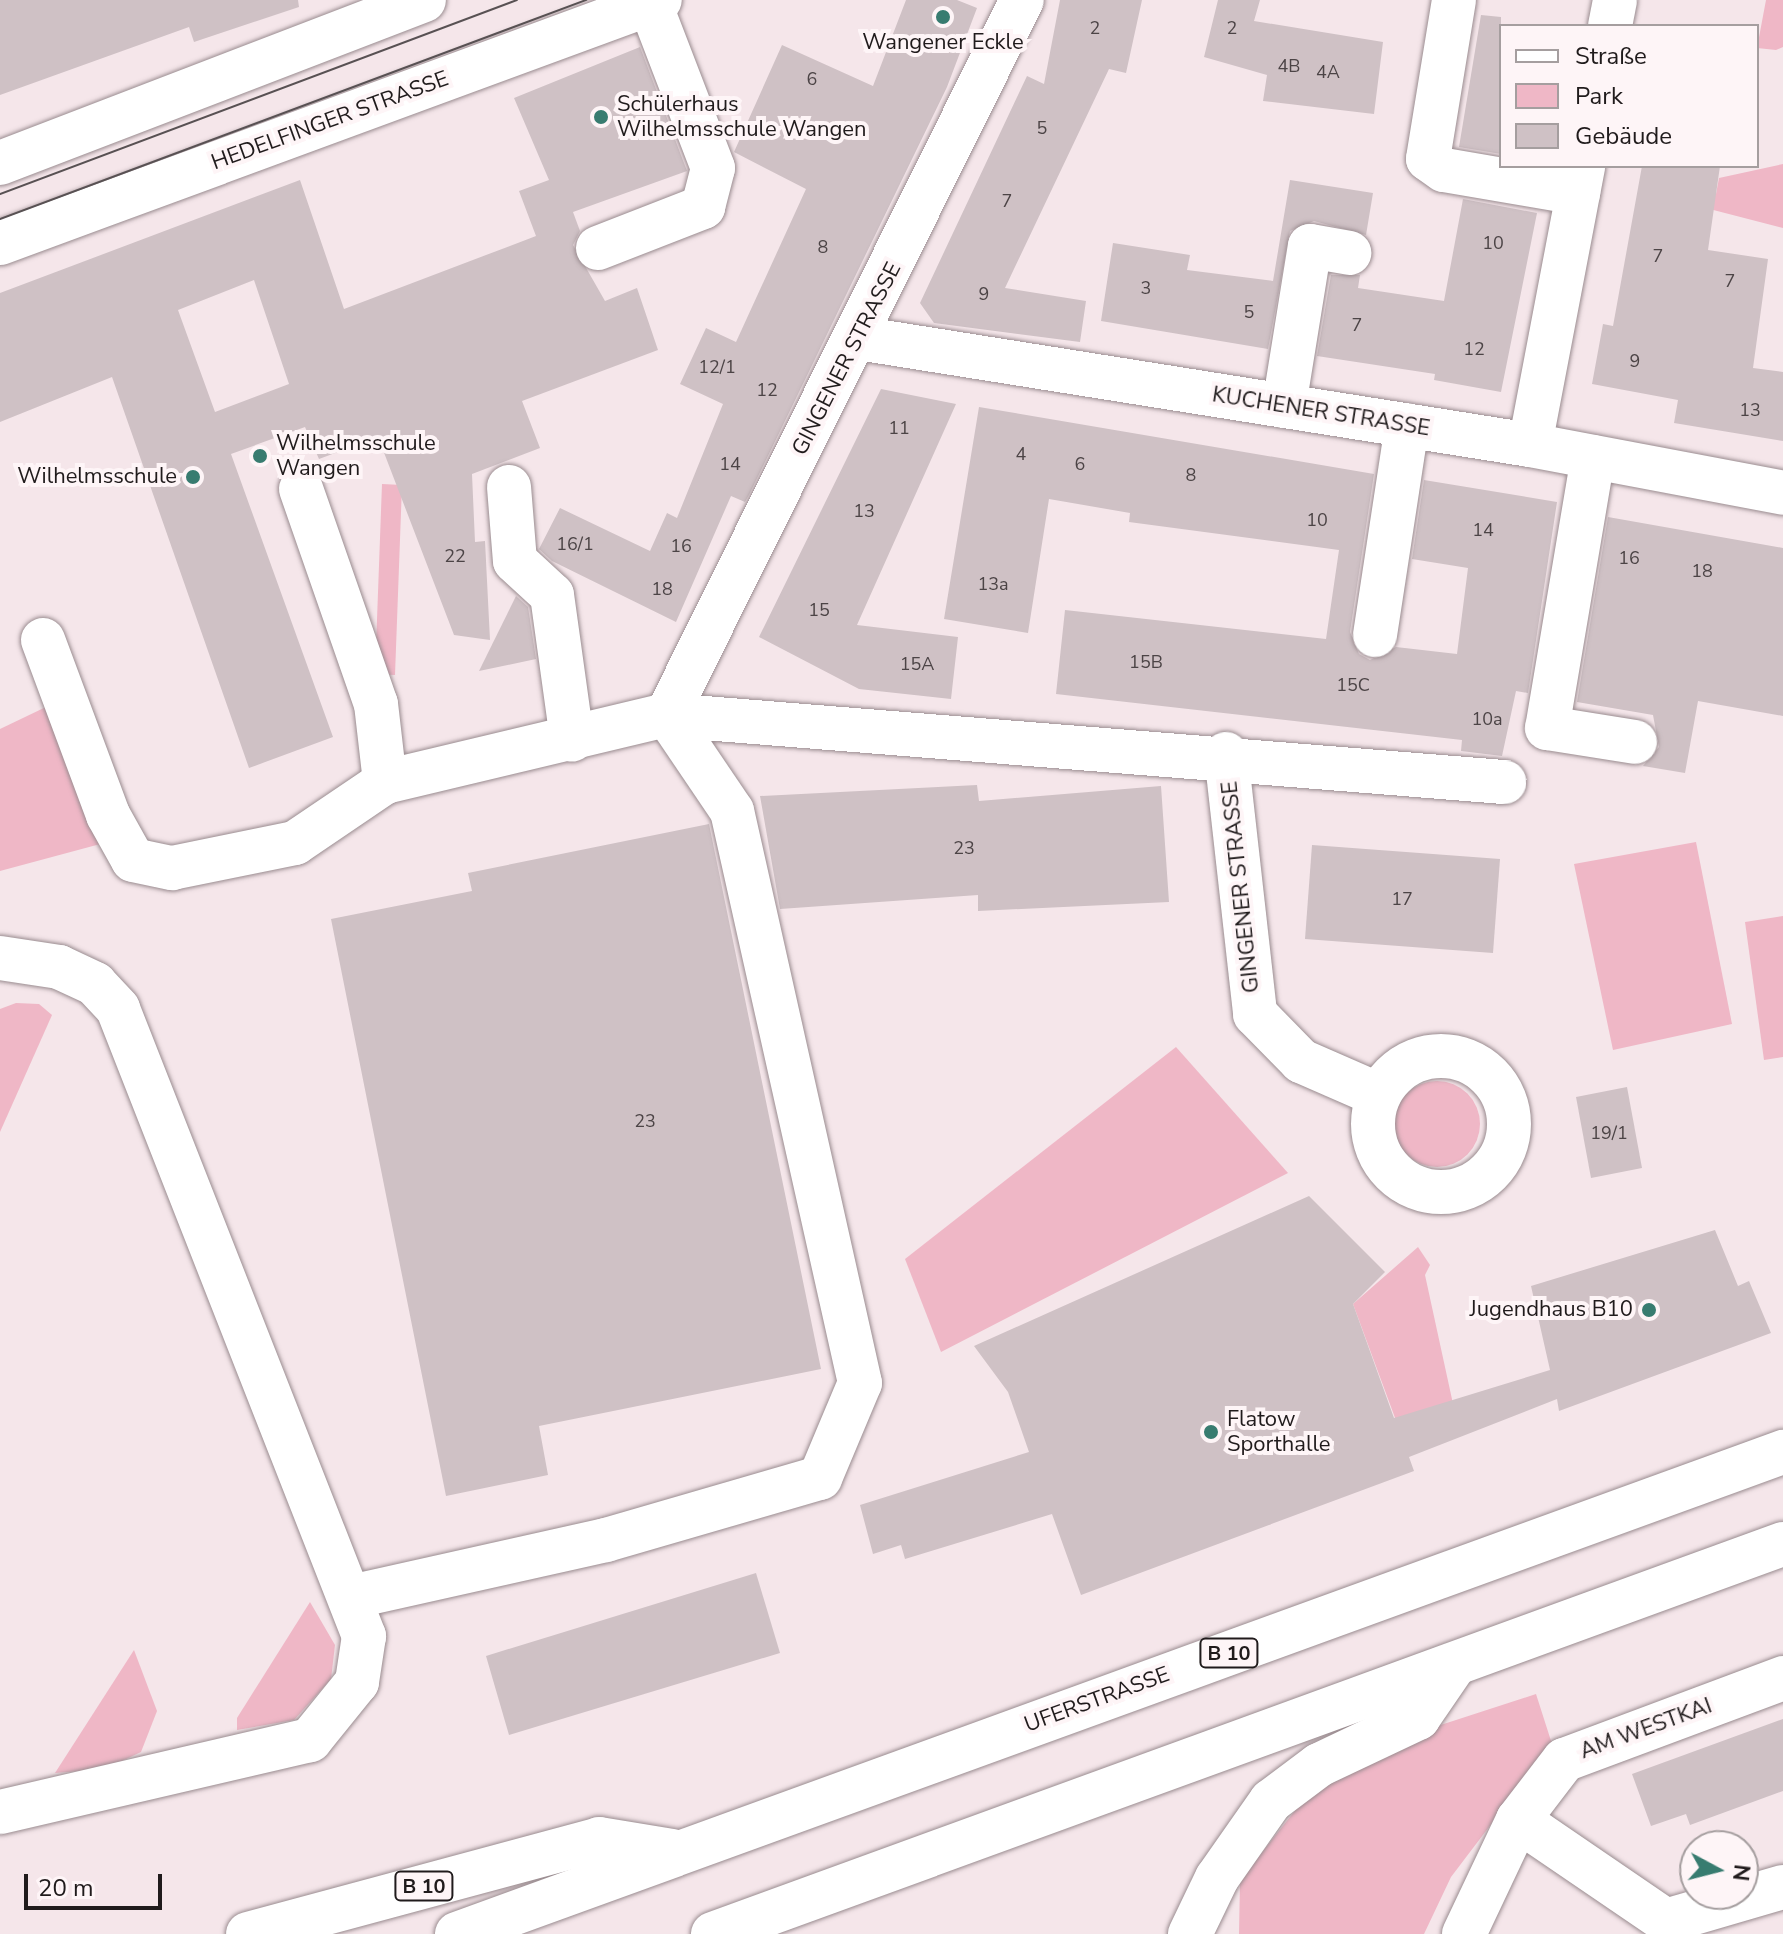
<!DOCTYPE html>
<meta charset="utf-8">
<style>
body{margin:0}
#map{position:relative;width:1783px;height:1934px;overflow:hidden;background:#f5e6ea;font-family:"Nunito Sans",sans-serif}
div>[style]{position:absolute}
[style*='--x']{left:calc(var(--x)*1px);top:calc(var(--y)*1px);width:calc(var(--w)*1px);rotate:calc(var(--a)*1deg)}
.green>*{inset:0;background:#efb7c6}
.round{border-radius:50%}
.building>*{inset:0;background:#cfc1c5}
.roads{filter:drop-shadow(0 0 2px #9a8c90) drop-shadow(0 0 2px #9a8c90)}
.minor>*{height:44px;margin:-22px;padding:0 22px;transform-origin:22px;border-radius:22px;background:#fff}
.minor>.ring{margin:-22px;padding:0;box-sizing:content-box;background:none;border:44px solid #fff;border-radius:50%}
.highway>*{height:44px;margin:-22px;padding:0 22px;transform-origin:22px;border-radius:22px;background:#fff}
.tram>*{height:2px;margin:-1px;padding:0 1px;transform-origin:1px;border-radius:1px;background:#585153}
.dots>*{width:22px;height:22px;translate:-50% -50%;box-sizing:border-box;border:4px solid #fef5f7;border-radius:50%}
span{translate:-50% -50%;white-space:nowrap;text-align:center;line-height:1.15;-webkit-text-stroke:8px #fef5f7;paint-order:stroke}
.number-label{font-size:18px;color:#4c4446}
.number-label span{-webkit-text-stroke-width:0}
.shield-label span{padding:2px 6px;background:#fef5f7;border:2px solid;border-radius:6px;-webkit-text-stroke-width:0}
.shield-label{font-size:20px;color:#201b1c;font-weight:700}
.poi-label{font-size:22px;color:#201b1c}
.left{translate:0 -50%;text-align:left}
.right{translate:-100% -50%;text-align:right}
.street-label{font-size:22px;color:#201b1c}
.legend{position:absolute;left:1499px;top:24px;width:260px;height:144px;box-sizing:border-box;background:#fef5f7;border:2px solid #a59e9f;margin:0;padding:10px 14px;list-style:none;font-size:24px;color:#201b1c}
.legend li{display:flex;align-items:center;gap:16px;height:40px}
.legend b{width:40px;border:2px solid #a59e9f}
.north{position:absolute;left:1679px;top:1830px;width:80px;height:80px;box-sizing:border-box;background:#fef5f7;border:2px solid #a59e9f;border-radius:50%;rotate:97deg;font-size:22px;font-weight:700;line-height:32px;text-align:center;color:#201b1c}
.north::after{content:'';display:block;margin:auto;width:28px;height:36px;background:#387c70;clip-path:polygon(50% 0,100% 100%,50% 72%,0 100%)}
.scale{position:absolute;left:24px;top:1874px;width:138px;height:36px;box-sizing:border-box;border:4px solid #201b1c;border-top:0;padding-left:10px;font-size:24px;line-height:28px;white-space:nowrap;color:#201b1c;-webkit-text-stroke:6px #fef5f7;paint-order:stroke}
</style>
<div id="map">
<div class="green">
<div style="clip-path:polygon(1766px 0,1783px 0,1783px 47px,1776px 50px,1757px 48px)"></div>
<div style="clip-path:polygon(1783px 164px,1783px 228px,1640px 191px,1640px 182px,1716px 194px,1719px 178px)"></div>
<div style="clip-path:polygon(382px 484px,402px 485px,395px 675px,375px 674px)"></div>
<div style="clip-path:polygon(48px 706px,104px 843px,0 871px,0 729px)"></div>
<div style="clip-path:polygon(1696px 842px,1732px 1024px,1613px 1050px,1574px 864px)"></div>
<div style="clip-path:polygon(1783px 916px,1783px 1057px,1764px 1060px,1745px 922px)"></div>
<div style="clip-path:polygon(16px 1003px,39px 1004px,52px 1015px,0 1132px,0 1009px)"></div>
<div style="clip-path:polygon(1176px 1047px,1288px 1173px,941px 1352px,905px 1259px)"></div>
<div class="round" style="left:1394px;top:1081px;width:86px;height:86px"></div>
<div style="clip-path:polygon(1418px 1247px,1430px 1265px,1425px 1275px,1460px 1436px,1408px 1453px,1353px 1304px)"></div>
<div style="clip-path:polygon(310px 1602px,335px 1645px,331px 1679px,294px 1720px,237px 1730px,237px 1718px)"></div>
<div style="clip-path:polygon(134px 1650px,157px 1711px,141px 1752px,105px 1769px,55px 1773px)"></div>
<div style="clip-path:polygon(1536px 1694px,1552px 1744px,1451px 1877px,1424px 1934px,1239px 1934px,1240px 1880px,1309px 1793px,1416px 1733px)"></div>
</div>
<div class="building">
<div style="clip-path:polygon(0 0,298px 0,299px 7px,194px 42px,189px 27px,0 95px)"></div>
<div style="clip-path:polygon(906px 0,957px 0,977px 8px,947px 87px,749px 495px,745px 502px,731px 496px,676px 622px,552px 561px,539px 549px,560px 508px,650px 551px,667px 513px,677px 518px,723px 404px,680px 384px,706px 328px,736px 342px,806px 189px,734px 152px,782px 45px,873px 86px)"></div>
<div style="clip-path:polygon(1060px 0,1142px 0,1126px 73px,1109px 69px,1005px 288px,1086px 301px,1080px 342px,934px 323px,920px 303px,1027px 76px,1044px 84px)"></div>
<div style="clip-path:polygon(1218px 0,1260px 0,1254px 21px,1383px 42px,1374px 114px,1263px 101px,1267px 75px,1204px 57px)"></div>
<div style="clip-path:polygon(1481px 15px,1501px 17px,1501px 154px,1459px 147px)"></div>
<div style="clip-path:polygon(evenodd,640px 47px,687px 171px,573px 212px,580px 231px,573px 245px,605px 301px,637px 288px,658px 350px,522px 401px,540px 448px,472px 474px,475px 542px,485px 541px,490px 640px,454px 635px,378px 437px,319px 459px,305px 427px,231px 454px,333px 737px,249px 768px,112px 377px,0 422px,0 293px,300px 180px,344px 309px,536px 236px,519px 191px,549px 180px,514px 98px,640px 47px,254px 280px,289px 384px,215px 412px,178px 310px,254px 280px)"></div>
<div style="clip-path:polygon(1642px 166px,1720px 166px,1708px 250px,1768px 259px,1753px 368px,1783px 372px,1783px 441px,1674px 423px,1678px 400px,1592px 384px,1603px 324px,1613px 326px)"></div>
<div style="clip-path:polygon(1290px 180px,1373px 193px,1366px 235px,1314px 221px,1290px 231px,1268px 349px,1101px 321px,1113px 243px,1190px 255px,1187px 270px,1273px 281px)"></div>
<div style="clip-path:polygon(1463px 199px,1537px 213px,1501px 392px,1434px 380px,1435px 374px,1317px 356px,1331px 275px,1360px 275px,1358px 288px,1444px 301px)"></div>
<div style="clip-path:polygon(881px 389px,956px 404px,857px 625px,958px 637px,951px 699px,859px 689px,759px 637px)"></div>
<div style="clip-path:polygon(979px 407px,1374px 474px,1350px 632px,1359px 654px,1370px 660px,1396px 647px,1457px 654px,1468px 568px,1412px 559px,1424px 480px,1557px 502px,1528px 693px,1516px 691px,1502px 756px,1461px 751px,1462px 740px,1056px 694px,1065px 610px,1326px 639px,1339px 550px,1129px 522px,1130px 513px,1049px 499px,1028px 633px,944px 619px)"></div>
<div style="clip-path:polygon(1608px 517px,1783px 548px,1783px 716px,1698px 701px,1685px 773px,1643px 766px,1659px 747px,1653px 715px,1577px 702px)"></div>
<div style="clip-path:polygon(516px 596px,528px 607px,536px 659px,479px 671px)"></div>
<div style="clip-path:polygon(977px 785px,979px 801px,1161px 786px,1169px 902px,978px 911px,978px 895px,780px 909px,760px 796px)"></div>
<div style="clip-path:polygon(709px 824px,821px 1369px,539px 1426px,548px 1475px,446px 1496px,331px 919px,472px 891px,468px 873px)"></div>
<div style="clip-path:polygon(1312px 845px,1500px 859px,1493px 953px,1305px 939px)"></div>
<div style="clip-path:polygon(1627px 1087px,1642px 1168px,1591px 1178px,1576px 1097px)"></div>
<div style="clip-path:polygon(1309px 1196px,1385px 1272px,1353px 1304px,1394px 1418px,1550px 1370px,1531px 1286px,1715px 1230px,1738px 1286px,1749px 1281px,1771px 1333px,1559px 1411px,1557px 1399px,1409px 1457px,1414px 1471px,1081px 1595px,1052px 1514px,905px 1559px,901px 1545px,873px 1554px,860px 1505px,1029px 1452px,1008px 1392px,974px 1346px)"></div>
<div style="clip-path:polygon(756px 1573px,780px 1653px,509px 1735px,486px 1656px)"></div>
<div style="clip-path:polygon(1783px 1719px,1783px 1791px,1690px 1825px,1686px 1814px,1651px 1826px,1632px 1774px)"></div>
</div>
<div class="roads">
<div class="minor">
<div style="--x:1454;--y:0;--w:161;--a:99.3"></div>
<div style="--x:1428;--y:159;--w:19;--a:35"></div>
<div style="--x:1444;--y:170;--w:136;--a:9.7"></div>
<div style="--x:1610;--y:26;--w:26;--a:-79"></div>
<div style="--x:0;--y:163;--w:454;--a:-21"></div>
<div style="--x:0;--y:243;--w:703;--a:-20.21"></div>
<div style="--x:598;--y:248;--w:113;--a:-21.3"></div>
<div style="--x:703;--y:207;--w:40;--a:-75.6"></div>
<div style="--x:713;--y:168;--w:176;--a:-111"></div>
<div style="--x:858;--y:338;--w:680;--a:9.05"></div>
<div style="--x:1530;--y:445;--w:258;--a:10.7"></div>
<div style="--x:1284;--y:406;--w:162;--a:-80.8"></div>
<div style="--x:1310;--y:246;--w:40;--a:10"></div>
<div style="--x:1530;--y:445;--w:284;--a:-79.2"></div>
<div style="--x:1593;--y:457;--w:275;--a:99.6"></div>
<div style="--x:1547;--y:728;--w:89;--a:9"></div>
<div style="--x:509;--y:487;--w:74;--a:85.4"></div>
<div style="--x:515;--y:561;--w:50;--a:42.6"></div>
<div style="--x:552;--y:595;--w:146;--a:82.1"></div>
<div style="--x:301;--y:489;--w:228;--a:70.8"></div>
<div style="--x:376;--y:704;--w:79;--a:83.4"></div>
<div style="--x:1375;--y:635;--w:212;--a:-81.3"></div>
<div style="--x:43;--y:640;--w:187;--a:69.6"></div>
<div style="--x:108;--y:815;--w:51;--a:60.9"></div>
<div style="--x:133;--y:860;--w:40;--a:12"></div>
<div style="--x:172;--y:868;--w:126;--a:-11.5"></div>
<div style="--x:295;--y:843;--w:109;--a:-34.1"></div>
<div style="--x:385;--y:782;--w:290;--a:-13.4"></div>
<div style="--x:667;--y:715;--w:798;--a:-63.6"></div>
<div style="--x:667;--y:715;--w:840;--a:4.58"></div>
<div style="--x:1226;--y:754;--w:262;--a:83.6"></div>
<div style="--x:1255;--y:1014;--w:66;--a:45.6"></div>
<div style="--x:1301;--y:1061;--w:85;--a:23.6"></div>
<div style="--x:0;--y:958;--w:60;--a:8.7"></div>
<div style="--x:59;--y:967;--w:40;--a:25"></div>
<div style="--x:95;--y:984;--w:34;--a:47"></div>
<div style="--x:118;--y:1009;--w:674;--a:68.58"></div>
<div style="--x:364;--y:1636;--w:47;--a:98.7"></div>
<div style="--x:357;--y:1682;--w:75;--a:129"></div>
<div style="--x:310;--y:1740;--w:318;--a:166.9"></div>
<div class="ring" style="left:1373px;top:1056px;width:92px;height:92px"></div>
<div style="--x:351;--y:1597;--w:261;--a:-12.6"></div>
<div style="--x:606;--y:1540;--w:223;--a:-16.2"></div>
<div style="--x:820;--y:1478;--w:103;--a:-67.2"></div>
<div style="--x:860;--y:1383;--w:586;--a:-102.61"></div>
<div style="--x:732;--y:811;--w:116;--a:-124.1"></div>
<div style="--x:1518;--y:1820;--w:179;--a:34.3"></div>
<div style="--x:1666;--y:1921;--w:122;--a:-16.2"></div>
<div style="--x:1464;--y:1934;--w:126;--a:-64.7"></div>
<div style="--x:1518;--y:1820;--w:76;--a:-52.5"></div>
<div style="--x:1564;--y:1760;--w:234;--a:-20.5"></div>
</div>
<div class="highway">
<div style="--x:248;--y:1934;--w:364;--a:-15.1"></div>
<div style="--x:599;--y:1839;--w:74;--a:9.3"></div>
<div style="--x:457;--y:1934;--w:1411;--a:-19.98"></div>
<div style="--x:713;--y:1934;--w:1139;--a:-20.03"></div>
<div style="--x:1190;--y:1934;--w:62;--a:-64.3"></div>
<div style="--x:1217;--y:1878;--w:94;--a:-55"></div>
<div style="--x:1271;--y:1801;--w:60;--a:-36.9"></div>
<div style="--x:1319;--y:1765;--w:110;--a:-25.4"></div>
<div style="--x:1418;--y:1718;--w:65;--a:-55.6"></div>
</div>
</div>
<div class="tram">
<div style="--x:0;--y:194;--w:552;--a:-20.57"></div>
<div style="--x:0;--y:219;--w:626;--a:-20.49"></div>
</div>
<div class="dots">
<div style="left:943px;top:17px;background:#387c70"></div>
<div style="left:601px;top:117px;background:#387c70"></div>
<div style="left:260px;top:456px;background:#387c70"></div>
<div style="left:193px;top:477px;background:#387c70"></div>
<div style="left:1649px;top:1310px;background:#387c70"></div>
<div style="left:1211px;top:1432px;background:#387c70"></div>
</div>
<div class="number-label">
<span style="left:1095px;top:28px">2</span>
<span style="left:1232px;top:28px">2</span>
<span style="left:1289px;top:66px">4B</span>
<span style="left:1328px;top:72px">4A</span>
<span style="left:812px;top:79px">6</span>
<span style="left:1042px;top:128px">5</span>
<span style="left:1007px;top:201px">7</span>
<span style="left:1493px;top:243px">10</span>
<span style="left:823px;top:247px">8</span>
<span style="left:1658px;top:256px">7</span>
<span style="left:1730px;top:281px">7</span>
<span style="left:1146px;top:288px">3</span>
<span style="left:984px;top:294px">9</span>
<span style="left:1249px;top:312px">5</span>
<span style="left:1357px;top:325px">7</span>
<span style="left:1474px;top:349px">12</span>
<span style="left:1635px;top:361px">9</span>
<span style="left:717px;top:367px">12/1</span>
<span style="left:767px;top:390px">12</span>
<span style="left:1750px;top:410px">13</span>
<span style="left:899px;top:428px">11</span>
<span style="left:1021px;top:454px">4</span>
<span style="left:730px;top:464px">14</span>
<span style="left:1080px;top:464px">6</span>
<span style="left:1191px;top:475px">8</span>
<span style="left:864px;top:511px">13</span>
<span style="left:1317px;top:520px">10</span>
<span style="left:1483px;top:530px">14</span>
<span style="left:575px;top:544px">16/1</span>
<span style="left:681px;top:546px">16</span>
<span style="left:455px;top:556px">22</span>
<span style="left:1629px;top:558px">16</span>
<span style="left:1702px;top:571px">18</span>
<span style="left:993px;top:584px">13a</span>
<span style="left:662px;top:589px">18</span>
<span style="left:819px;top:610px">15</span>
<span style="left:1146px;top:662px">15B</span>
<span style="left:917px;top:664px">15A</span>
<span style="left:1353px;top:685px">15C</span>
<span style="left:1487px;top:719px">10a</span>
<span style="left:964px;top:848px">23</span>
<span style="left:1402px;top:899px">17</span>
<span style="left:645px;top:1121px">23</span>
<span style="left:1609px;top:1133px">19/1</span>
</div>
<div class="shield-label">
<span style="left:1229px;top:1653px">B 10</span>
<span style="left:424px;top:1886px">B 10</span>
</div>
<div class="poi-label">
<span style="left:943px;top:43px">Wangener Eckle</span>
<span class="left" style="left:617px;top:117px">Schülerhaus<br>Wilhelmsschule Wangen</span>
<span class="left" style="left:276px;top:456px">Wilhelmsschule<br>Wangen</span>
<span class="right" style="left:177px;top:477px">Wilhelmsschule</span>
<span class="right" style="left:1633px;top:1310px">Jugendhaus B10</span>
<span class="left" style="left:1227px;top:1432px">Flatow<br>Sporthalle</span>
</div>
<div class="street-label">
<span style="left:330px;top:121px;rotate:-20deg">HEDELFINGER STRASSE</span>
<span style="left:847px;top:359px;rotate:-63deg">GINGENER STRASSE</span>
<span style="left:1321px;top:412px;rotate:9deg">KUCHENER STRASSE</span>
<span style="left:1241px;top:887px;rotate:-96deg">GINGENER STRASSE</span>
<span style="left:1097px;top:1700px;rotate:-20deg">UFERSTRASSE</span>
<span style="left:1646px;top:1729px;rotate:-20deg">AM WESTKAI</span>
</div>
<ul class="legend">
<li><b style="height:10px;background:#fff"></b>Straße</li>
<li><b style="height:22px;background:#efb7c6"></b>Park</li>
<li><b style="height:22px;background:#cfc1c5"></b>Gebäude</li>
</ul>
<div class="north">N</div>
<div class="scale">20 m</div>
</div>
